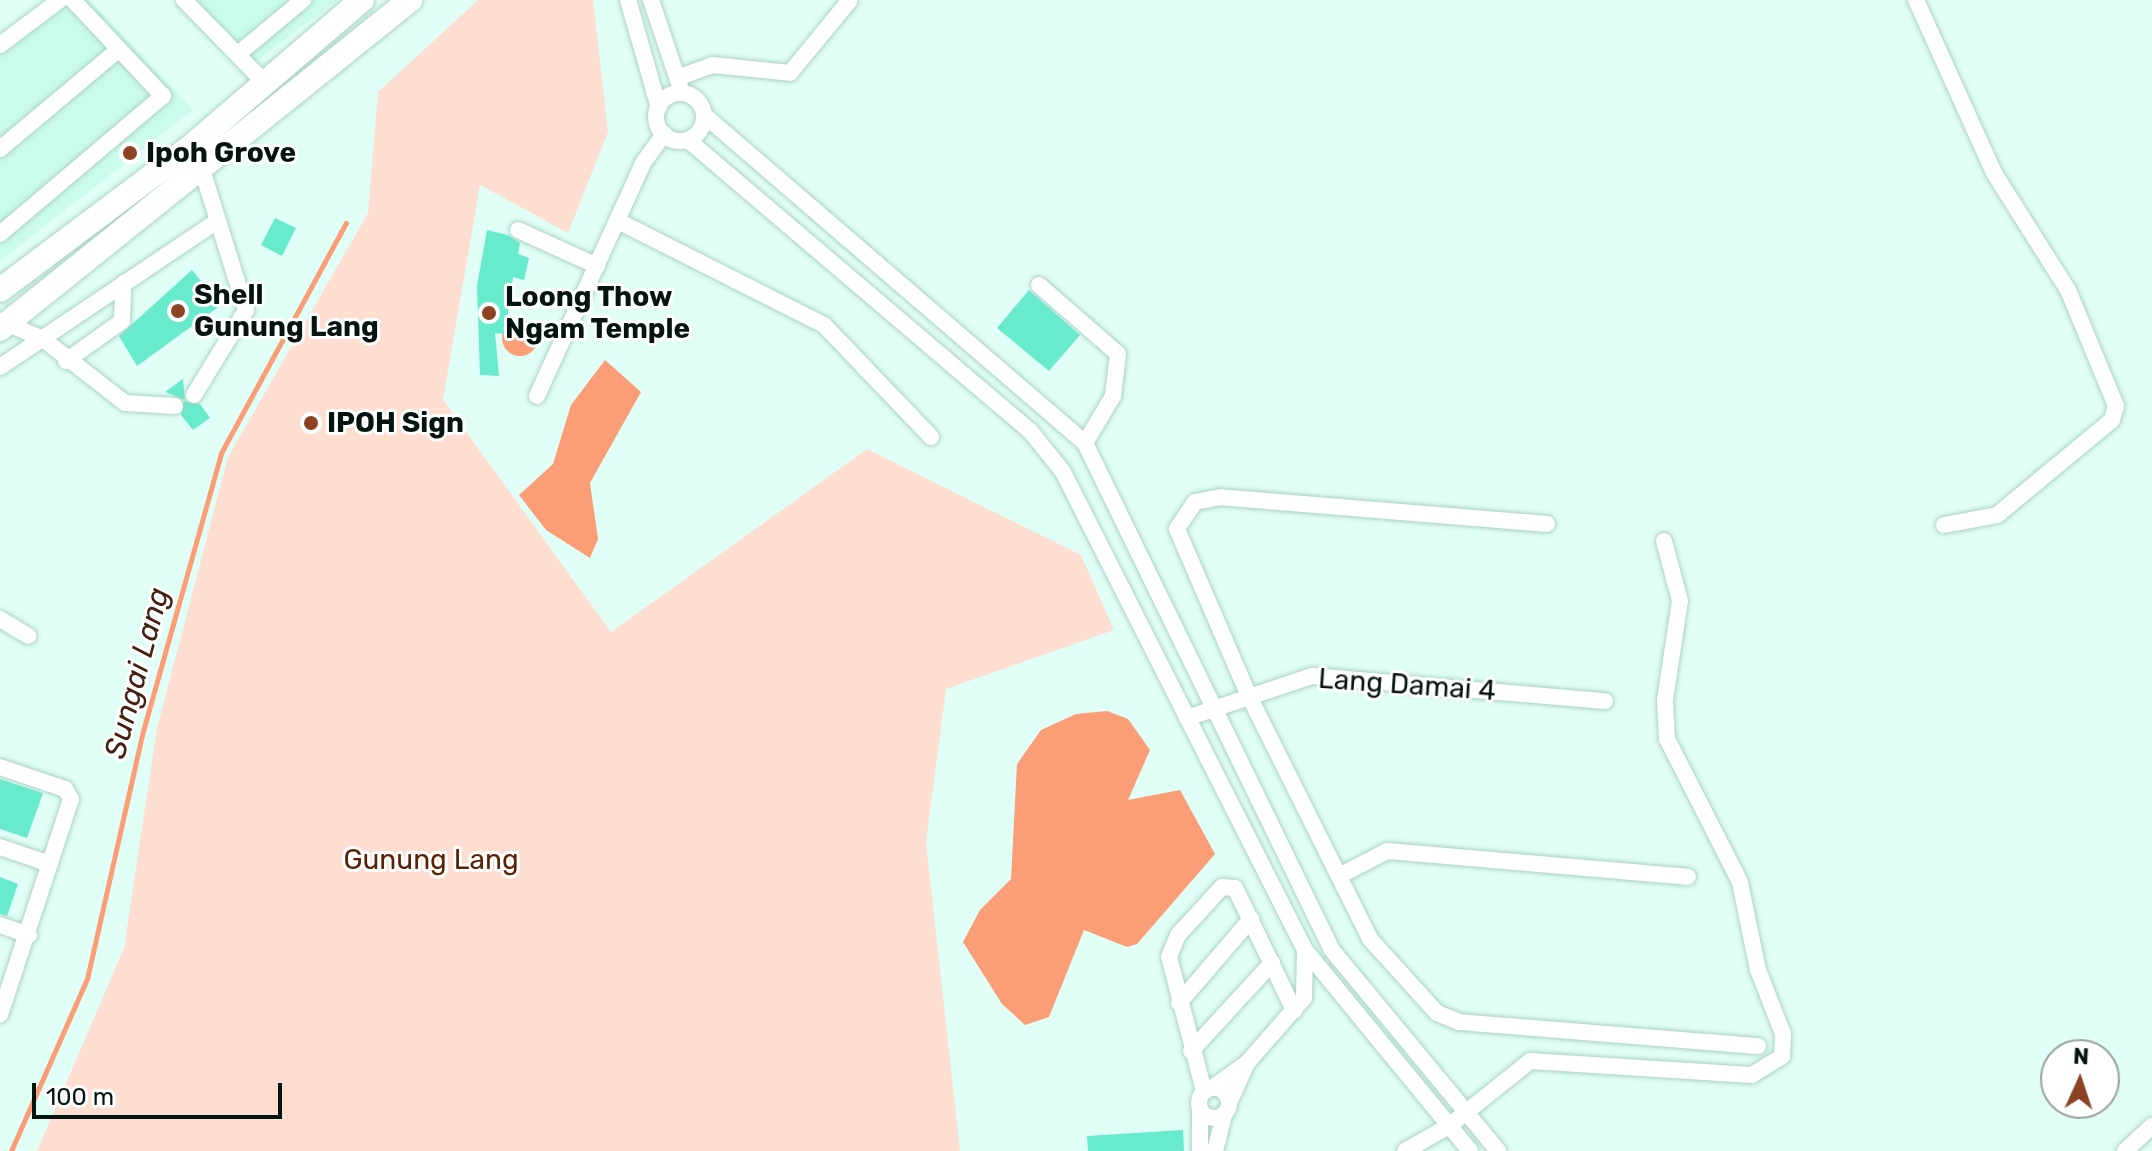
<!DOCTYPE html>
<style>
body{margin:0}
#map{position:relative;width:2152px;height:1151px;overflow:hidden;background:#e0fff6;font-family:Rubik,sans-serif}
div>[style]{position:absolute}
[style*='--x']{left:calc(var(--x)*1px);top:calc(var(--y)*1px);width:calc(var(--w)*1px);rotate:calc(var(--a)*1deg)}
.built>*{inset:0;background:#cafbed}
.green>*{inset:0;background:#ffded2}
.water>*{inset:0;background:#fb9d76}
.round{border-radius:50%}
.stream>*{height:5px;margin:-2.5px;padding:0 2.5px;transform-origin:2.5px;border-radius:2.5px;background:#fb9d76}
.building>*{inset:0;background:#68ebcd}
.roads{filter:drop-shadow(0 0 2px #acd2c7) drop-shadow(0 0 2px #acd2c7)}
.minor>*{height:16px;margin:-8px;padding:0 8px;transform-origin:8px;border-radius:8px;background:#fff}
.minor>.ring{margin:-8px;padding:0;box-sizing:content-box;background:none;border:16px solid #fff;border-radius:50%}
.highway>*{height:24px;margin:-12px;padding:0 12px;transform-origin:12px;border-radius:12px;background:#fff}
.dots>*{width:22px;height:22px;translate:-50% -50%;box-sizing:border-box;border:4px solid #fff;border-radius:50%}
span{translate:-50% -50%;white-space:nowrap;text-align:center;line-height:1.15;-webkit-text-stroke:6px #fff;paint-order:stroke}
.poi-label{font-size:28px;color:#061411;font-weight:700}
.left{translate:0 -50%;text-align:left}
.street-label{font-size:28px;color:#061411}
.park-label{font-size:28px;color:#5a2104}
.water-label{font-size:30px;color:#442010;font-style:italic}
.north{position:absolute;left:2040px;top:1039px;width:80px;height:80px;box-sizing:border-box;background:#fff;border:2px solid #9ba1a0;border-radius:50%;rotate:3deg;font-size:22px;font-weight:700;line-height:32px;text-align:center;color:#061411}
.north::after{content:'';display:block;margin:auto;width:28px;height:36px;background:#8b4323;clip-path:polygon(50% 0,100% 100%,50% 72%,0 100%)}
.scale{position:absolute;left:32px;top:1083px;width:250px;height:36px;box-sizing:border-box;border:4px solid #061411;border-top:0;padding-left:10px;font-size:24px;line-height:28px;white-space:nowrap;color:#061411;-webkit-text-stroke:6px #fff;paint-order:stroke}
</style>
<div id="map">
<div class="built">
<div style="clip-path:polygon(55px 0,89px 0,193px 110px,0 261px,0 38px)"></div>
<div style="clip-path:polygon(183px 0,337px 0,250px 66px)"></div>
</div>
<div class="green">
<div style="clip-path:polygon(478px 0,593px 0,608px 132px,568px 233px,480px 185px,443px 400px,611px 632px,867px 449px,1081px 555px,1114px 630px,946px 689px,926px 842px,960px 1151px,37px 1151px,124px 948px,157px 728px,228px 457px,368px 213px,378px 92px)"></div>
</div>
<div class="water">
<div class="round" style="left:502px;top:320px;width:36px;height:36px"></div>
<div style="clip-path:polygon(605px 360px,641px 392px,590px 483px,598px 539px,590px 558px,546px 530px,519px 495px,553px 464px,571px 405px)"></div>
<div style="clip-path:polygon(1107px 711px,1128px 719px,1150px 750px,1128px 800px,1180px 790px,1215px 854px,1137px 944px,1127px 947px,1084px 930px,1049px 1017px,1025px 1025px,1002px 1004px,963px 942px,980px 910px,1011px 879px,1017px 764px,1041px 730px,1076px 714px)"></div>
</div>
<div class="stream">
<div style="--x:11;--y:1151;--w:188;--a:-66.2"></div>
<div style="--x:87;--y:979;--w:254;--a:-77.3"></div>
<div style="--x:143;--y:731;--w:289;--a:-74.3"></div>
<div style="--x:221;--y:453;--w:262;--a:-61.5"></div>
</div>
<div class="building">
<div style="clip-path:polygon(275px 218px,296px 228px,282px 256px,261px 245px)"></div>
<div style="clip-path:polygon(487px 230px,508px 235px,520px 243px,518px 254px,529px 258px,524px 280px,513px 277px,505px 334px,495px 333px,499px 376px,480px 375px,477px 286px)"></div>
<div style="clip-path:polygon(192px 270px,221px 305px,137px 366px,119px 336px)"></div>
<div style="clip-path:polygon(1029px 290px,1080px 335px,1049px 371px,997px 328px)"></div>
<div style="clip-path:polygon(183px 379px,185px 401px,200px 404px,210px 418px,193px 430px,181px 415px,184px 400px,165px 392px)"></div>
<div style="clip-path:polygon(0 779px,43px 793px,27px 838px,0 829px)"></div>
<div style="clip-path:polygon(0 877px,18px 884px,7px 916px,0 914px)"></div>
<div style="clip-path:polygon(1183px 1130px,1184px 1151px,1088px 1151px,1087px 1136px)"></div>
</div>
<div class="roads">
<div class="minor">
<div style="--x:184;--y:0;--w:119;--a:45.7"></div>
<div style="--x:628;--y:0;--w:112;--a:74"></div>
<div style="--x:651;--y:0;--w:91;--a:71.4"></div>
<div style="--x:1916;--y:0;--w:190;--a:65.7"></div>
<div style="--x:1994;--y:173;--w:138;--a:57.7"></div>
<div style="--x:2068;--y:290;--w:126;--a:67.5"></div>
<div style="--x:2116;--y:406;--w:15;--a:106"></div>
<div style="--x:2112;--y:420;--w:149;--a:140.4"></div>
<div style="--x:1997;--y:515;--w:54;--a:169.3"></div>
<div style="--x:0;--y:45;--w:75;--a:-36.9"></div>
<div style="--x:238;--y:54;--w:85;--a:-39.7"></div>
<div style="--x:677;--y:78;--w:38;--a:-20"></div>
<div style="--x:713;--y:65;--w:77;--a:5.9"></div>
<div style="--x:790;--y:73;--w:94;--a:-50.6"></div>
<div class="ring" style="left:656px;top:93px;width:32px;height:32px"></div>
<div style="--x:704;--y:115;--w:503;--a:40.72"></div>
<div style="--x:1085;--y:443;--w:564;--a:64.03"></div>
<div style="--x:1332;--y:950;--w:261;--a:50.4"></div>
<div style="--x:688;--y:140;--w:450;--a:40.4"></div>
<div style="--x:1031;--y:432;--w:51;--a:51.3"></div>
<div style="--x:1063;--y:472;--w:536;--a:63.15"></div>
<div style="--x:1305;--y:950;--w:260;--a:50.6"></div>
<div style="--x:0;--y:149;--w:155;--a:-40"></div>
<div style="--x:618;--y:221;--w:231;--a:26.8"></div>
<div style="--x:824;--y:325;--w:155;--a:46.3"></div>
<div style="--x:518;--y:230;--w:87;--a:24.5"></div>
<div style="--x:0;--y:234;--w:214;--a:-40.3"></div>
<div style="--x:163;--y:96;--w:132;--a:-133.2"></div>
<div style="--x:1039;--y:285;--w:105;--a:41.1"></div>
<div style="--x:1118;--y:354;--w:42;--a:96.8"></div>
<div style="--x:1113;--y:396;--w:55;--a:120.8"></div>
<div style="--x:8;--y:324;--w:38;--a:23"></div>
<div style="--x:43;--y:339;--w:104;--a:38"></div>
<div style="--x:125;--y:403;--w:50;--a:3.4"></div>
<div style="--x:66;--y:361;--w:69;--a:-35.5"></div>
<div style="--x:122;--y:321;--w:38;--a:-88"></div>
<div style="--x:0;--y:367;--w:258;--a:-33.9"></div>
<div style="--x:194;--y:395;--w:100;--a:-58.5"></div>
<div style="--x:246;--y:310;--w:144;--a:-107.4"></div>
<div style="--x:537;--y:396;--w:256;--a:-65.5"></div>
<div style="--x:643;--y:163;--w:36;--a:-54"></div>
<div style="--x:1547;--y:524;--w:327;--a:-175.3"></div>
<div style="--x:1221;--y:497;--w:26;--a:169"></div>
<div style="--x:1195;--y:502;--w:32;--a:124"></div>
<div style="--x:1177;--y:529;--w:182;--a:66.7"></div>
<div style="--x:1249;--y:696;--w:271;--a:63.5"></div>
<div style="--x:1370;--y:939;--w:100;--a:47.8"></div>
<div style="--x:1437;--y:1013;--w:24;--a:22"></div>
<div style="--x:1459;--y:1022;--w:300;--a:4.6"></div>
<div style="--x:0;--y:619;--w:33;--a:31"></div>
<div style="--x:1187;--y:718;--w:132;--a:-18.6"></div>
<div style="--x:1312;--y:676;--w:294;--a:4.9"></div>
<div style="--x:0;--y:767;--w:69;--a:18.7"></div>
<div style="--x:65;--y:789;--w:12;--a:59"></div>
<div style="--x:71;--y:799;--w:227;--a:108.2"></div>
<div style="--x:0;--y:847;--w:53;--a:18.8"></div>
<div style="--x:1339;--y:876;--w:54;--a:-27.5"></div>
<div style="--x:1387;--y:851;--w:302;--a:4.9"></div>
<div style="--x:0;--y:925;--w:31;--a:19"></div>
<div style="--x:1179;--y:1003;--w:111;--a:-49.4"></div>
<div style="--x:1191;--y:1051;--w:120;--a:-47.4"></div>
<div class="ring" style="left:1199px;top:1088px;width:14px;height:14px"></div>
<div style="--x:1212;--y:1088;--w:43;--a:-35.5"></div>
<div style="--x:1247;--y:1063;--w:86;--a:-48.8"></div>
<div style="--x:1304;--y:998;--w:48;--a:-88.8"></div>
<div style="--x:1204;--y:1091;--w:138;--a:-104.6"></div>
<div style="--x:1169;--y:957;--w:24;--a:-68"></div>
<div style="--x:1178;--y:935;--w:65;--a:-47.5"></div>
<div style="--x:1222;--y:887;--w:13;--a:4"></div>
<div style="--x:1235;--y:888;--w:136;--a:64.2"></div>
<div style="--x:1229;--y:1103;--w:44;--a:-65.8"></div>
<div style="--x:1200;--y:1109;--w:42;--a:90"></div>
<div style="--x:1215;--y:1151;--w:38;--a:-76"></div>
<div style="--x:1405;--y:1151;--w:51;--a:-29.6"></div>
<div style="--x:1449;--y:1126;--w:104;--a:-38.7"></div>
<div style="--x:1530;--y:1061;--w:222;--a:3.6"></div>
<div style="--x:1752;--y:1075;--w:36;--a:-32"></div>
<div style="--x:1782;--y:1056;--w:22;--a:-87"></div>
<div style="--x:1783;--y:1034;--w:69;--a:-111.3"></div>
<div style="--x:1758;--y:970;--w:90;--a:-101.6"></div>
<div style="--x:1740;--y:882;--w:161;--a:-117"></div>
<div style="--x:1667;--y:739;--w:39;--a:-93"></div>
<div style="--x:1665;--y:700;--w:100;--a:-81.4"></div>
<div style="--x:1680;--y:601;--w:62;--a:-104.9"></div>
<div style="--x:2125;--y:1151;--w:37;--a:-43"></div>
</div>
<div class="highway">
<div style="--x:0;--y:290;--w:235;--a:-36.9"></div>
<div style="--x:188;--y:149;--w:229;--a:-40.6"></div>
<div style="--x:0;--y:329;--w:526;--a:-38.74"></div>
</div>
</div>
<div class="dots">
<div style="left:130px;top:153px;background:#8b4323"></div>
<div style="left:178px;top:311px;background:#8b4323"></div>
<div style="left:489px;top:313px;background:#8b4323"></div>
<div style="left:311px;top:423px;background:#8b4323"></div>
</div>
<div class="poi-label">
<span class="left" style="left:146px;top:153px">Ipoh Grove</span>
<span class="left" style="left:194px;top:311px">Shell<br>Gunung Lang</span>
<span class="left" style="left:505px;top:313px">Loong Thow<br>Ngam Temple</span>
<span class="left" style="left:327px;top:423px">IPOH Sign</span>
</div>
<div class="street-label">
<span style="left:1407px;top:685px;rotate:4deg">Lang Damai 4</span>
</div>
<div class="park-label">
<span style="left:431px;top:860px">Gunung Lang</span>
</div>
<div class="water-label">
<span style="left:137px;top:673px;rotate:-75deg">Sungai Lang</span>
</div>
<div class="north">N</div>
<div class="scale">100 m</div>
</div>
